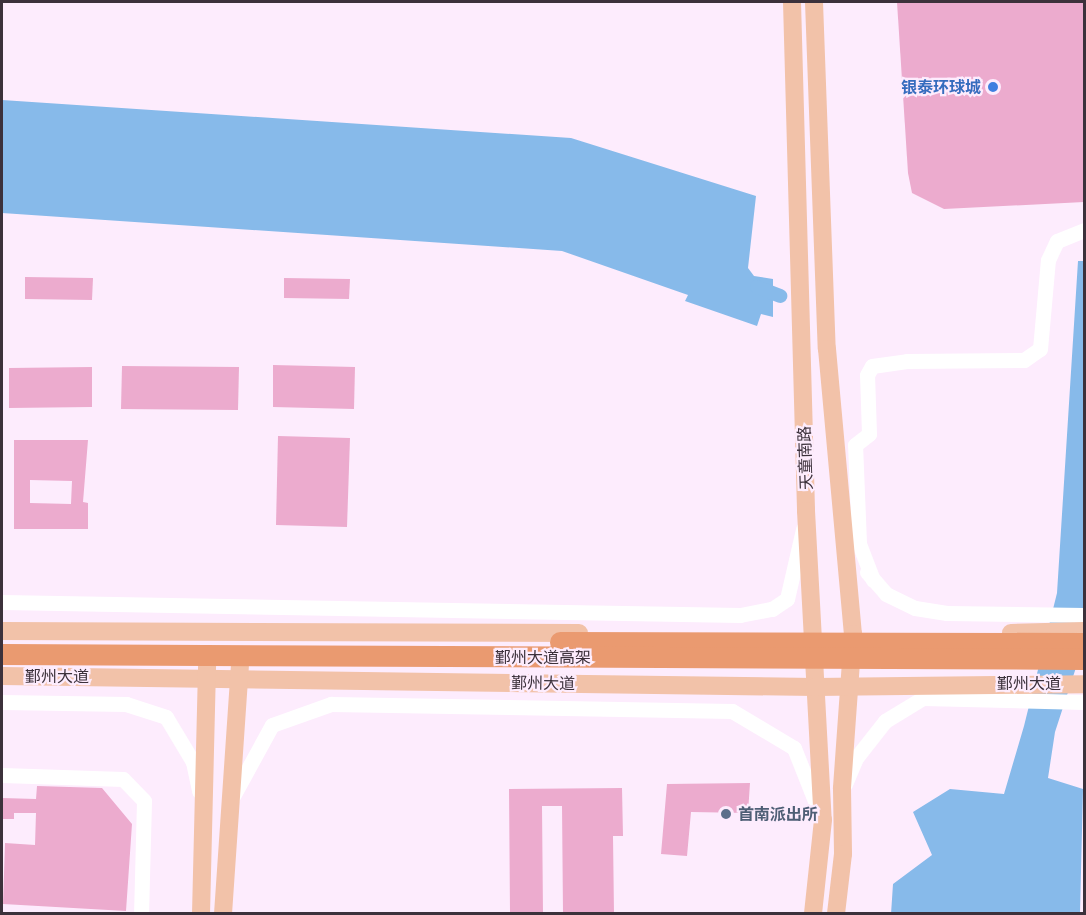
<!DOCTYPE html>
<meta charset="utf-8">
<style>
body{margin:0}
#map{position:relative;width:1086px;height:915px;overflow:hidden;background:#fdecfd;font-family:"Exo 2","Noto Sans SC",sans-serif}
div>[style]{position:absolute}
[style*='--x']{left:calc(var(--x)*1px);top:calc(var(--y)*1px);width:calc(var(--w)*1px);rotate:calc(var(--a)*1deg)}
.water>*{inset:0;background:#87baea}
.canal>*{height:14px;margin:-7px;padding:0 7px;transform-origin:7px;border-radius:7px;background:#87baea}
.building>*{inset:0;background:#ecabce}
.minor>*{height:15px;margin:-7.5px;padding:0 7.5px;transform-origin:7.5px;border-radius:7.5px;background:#fff}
.major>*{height:18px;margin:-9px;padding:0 9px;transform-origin:9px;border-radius:9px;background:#f2c2a9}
.highway>*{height:21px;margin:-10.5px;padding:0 10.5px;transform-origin:10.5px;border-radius:10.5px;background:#ea9a70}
.dots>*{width:16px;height:16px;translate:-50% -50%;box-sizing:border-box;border:3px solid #fdecfd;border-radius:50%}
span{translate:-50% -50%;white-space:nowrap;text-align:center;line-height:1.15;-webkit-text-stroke:4.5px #fdecfd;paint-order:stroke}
.shop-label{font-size:16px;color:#366cbe;font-weight:700}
.right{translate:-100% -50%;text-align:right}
.street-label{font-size:16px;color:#3c313b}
.service-label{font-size:16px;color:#4e5e75;font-weight:700}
.left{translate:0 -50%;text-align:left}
.frame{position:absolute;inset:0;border:3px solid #3c313b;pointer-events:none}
</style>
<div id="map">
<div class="water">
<div style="clip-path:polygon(2px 100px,571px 138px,756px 196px,748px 268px,754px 276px,773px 279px,773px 317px,761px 314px,757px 326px,685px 301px,688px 295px,562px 251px,2px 213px)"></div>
<div style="clip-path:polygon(1078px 261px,1084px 261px,1084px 643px,1055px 732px,1048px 778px,1083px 789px,1080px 913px,891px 914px,893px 884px,932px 855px,913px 812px,950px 789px,1004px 794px,1024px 726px,1057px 593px)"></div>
</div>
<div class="canal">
<div style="--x:757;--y:287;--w:25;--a:21"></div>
</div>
<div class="building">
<div style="clip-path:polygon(897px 2px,1084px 2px,1084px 202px,944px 209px,912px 193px,908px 173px)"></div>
<div style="clip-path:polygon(25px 277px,93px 278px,92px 300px,25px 299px)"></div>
<div style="clip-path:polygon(284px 278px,350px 279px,349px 299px,284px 298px)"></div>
<div style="clip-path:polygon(273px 365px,355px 367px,354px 409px,273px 407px)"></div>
<div style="clip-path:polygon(122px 366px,239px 367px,238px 410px,121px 409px)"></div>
<div style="clip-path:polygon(92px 367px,92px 407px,9px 408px,9px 368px)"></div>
<div style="clip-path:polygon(278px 436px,350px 438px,347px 527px,276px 525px)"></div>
<div style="clip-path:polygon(evenodd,14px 440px,88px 440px,83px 502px,88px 503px,88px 529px,14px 529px,14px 440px,30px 480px,72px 481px,71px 504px,30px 503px,30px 480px)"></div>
<div style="clip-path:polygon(750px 783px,748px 813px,691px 812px,687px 856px,661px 854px,667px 784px)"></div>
<div style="clip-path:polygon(37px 786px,102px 788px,132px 824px,126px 911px,3px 904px,5px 843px,35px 845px,36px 813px,14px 813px,14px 819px,2px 819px,2px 798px,36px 799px)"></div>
<div style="clip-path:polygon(622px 788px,623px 836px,613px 836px,614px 914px,563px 914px,562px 806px,542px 806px,543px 914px,510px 914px,509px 789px)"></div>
</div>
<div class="minor">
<div style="--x:867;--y:572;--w:29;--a:49"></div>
<div style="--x:886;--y:594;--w:32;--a:26"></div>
<div style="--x:915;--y:608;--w:32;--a:9"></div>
<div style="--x:947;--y:613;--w:137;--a:0.8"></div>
<div style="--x:873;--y:580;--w:40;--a:-111"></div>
<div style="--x:859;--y:543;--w:98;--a:-92.3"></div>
<div style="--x:855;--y:445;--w:18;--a:-38"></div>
<div style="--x:869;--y:434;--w:59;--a:-91.9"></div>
<div style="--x:867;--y:375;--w:10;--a:-61"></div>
<div style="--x:872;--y:366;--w:35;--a:-8"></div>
<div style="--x:907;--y:361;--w:117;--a:-0.5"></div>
<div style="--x:1024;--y:360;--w:19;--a:-35"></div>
<div style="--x:1040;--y:349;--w:89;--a:-84.9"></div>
<div style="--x:1048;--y:260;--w:21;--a:-65"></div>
<div style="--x:1057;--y:241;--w:29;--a:-22"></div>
<div style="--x:2;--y:602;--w:738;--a:1.01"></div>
<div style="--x:740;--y:615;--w:33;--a:-11"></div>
<div style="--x:772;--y:609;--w:18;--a:-34"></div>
<div style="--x:787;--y:599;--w:72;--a:-77.1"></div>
<div style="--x:2;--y:702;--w:124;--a:0.9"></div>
<div style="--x:126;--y:704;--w:42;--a:18"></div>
<div style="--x:166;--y:717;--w:52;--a:59"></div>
<div style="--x:193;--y:762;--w:30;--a:78"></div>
<div style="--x:2;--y:775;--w:121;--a:1.9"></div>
<div style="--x:123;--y:779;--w:30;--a:46"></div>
<div style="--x:144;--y:801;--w:113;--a:91.5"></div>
<div style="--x:845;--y:784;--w:28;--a:-67"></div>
<div style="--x:856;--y:758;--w:47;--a:-51.9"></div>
<div style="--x:885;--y:721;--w:44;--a:-31.2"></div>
<div style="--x:923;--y:698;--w:161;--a:1.4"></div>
<div style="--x:232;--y:798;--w:83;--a:-61.3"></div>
<div style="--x:272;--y:725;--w:63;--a:-19.6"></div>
<div style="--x:331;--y:704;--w:401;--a:1"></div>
<div style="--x:732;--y:711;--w:72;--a:30.8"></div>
<div style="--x:794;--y:748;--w:68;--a:68.4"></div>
</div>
<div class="major">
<div style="--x:792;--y:2;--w:509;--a:88.42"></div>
<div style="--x:806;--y:511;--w:309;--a:86.9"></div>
<div style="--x:823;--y:820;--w:95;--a:96.1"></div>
<div style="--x:814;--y:2;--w:347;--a:87.9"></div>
<div style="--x:827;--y:349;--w:286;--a:84.8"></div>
<div style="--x:853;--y:634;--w:155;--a:94.1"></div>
<div style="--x:842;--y:789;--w:65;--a:89.1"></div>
<div style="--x:843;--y:854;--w:60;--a:96.7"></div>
<div style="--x:2;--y:631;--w:577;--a:0.2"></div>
<div style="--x:1011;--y:633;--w:73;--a:-1.6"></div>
<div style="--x:2;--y:676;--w:813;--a:0.78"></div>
<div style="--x:815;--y:687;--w:269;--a:-0.6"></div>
<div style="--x:201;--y:914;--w:249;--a:-88.6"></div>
<div style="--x:223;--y:914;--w:248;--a:-86.1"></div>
</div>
<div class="highway">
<div style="--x:560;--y:642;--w:524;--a:0.11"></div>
<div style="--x:2;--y:654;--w:1082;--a:0.26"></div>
</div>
<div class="dots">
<div style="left:993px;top:87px;background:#3f7fe0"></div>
<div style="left:726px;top:814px;background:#5c6f8a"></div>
</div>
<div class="shop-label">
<span class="right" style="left:981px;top:87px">银泰环球城</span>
</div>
<div class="street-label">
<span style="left:805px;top:458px;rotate:-92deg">天童南路</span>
<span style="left:543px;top:657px">鄞州大道高架</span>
<span style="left:57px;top:676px">鄞州大道</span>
<span style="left:543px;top:683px;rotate:1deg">鄞州大道</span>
<span style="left:1029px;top:683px">鄞州大道</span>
</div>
<div class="service-label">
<span class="left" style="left:738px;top:814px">首南派出所</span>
</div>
<div class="frame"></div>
</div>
